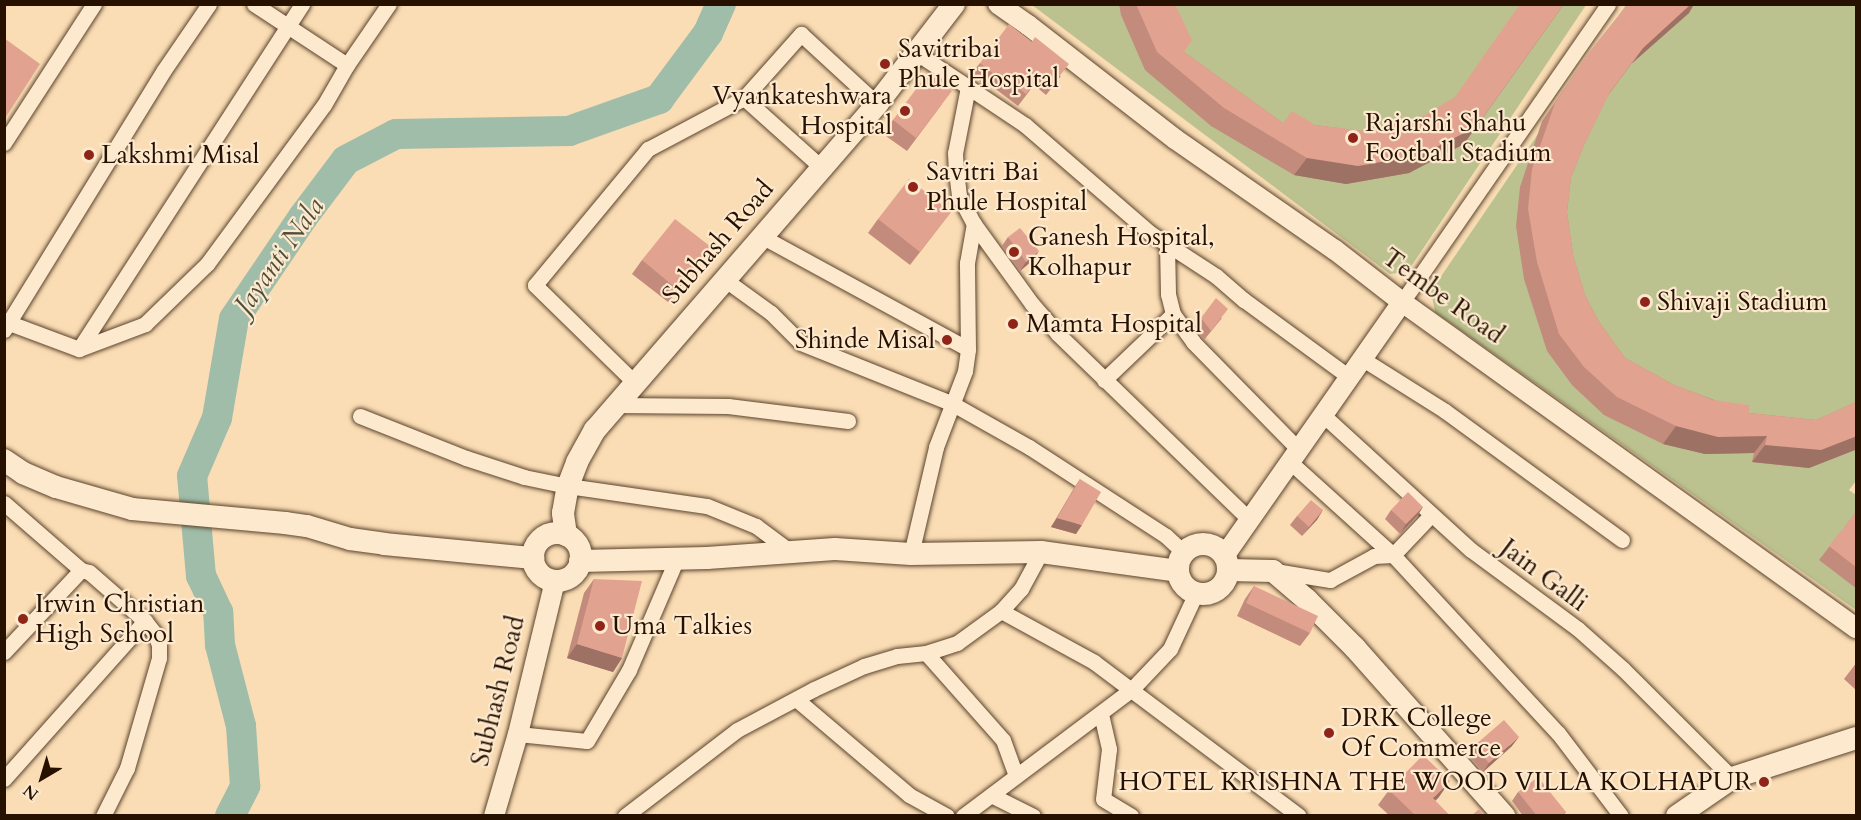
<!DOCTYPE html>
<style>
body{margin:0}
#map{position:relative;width:1861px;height:820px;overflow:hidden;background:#faddb4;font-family:Cardo,serif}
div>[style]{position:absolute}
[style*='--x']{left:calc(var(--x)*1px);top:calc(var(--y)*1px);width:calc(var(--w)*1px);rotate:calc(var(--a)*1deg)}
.green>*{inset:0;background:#bcc28f}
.river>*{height:30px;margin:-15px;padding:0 15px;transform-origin:15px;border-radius:15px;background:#9fbda9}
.roads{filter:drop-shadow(0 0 2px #5b432d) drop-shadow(0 0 2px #5b432d)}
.minor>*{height:15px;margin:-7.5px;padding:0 7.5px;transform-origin:7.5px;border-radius:7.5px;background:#fce9ce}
.tertiary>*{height:20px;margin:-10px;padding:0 10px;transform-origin:10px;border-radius:10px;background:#fce9ce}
.secondary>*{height:22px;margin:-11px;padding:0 11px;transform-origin:11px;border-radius:11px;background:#fce9ce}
.secondary>.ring{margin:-11px;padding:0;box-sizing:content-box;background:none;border:22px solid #fce9ce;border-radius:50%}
.wall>*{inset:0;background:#c28b7c}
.shaded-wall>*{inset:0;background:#9e7165}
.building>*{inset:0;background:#e2a290}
.dots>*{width:16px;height:16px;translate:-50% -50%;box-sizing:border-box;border:3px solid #fce9ce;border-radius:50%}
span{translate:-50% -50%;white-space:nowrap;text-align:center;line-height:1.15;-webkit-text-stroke:4.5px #fce9ce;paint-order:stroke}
.poi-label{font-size:26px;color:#261000}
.left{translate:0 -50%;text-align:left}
.right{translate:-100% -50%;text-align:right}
.street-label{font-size:26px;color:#261000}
.water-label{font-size:27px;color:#504d3b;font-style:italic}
.frame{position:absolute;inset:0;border:6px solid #261000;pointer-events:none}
.north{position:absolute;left:12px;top:748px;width:60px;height:60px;-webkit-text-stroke:4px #fce9ce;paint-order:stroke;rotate:218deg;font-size:16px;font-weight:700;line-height:24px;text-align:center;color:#261000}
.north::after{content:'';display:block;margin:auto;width:21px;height:27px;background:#261000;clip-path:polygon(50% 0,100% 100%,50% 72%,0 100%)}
</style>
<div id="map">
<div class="green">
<div style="clip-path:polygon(1032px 5px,1586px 5px,1408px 271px,1390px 274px)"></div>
<div style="clip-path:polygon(1626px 5px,1856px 5px,1856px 481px,1849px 490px,1856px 495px,1856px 610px,1435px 312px,1431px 291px)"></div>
</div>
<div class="river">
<div style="--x:230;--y:816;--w:34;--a:-63"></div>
<div style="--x:245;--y:786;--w:60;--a:-93.8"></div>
<div style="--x:241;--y:726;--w:84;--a:-104.5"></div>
<div style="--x:220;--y:645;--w:33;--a:-93"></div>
<div style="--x:218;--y:612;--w:40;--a:-115"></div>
<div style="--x:201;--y:576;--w:100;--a:-95.1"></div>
<div style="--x:192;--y:476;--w:63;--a:-66.7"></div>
<div style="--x:217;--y:418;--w:100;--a:-80.3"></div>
<div style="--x:234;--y:319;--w:123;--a:-55.9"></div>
<div style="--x:303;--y:217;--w:71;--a:-53"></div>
<div style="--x:346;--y:160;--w:56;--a:-27.5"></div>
<div style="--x:396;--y:134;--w:173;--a:-1"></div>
<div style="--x:569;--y:131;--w:96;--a:-19.6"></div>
<div style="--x:659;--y:99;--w:82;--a:-53.4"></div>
<div style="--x:708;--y:33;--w:32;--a:-66"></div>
</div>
<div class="roads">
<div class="minor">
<div style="--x:254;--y:4;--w:111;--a:33.3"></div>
<div style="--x:915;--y:52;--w:64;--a:33.4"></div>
<div style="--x:968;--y:87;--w:67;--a:101.1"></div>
<div style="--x:955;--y:153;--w:18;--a:87"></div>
<div style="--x:956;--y:171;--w:25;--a:83"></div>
<div style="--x:959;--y:196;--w:32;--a:62"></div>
<div style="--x:974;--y:224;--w:99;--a:54.1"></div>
<div style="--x:1032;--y:304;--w:40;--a:49"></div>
<div style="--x:1058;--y:334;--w:267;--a:44.1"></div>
<div style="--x:968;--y:87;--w:69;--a:33.7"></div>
<div style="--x:1025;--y:125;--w:165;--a:40.8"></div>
<div style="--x:1150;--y:233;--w:79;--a:33.1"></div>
<div style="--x:1216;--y:276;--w:37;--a:41"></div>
<div style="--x:1244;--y:300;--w:129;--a:36.2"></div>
<div style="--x:744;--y:98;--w:86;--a:-48.3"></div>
<div style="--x:801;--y:34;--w:103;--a:42.6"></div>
<div style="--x:4;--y:143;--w:166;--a:-57.1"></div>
<div style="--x:761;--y:236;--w:236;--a:28.6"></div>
<div style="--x:1167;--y:245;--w:49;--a:88.8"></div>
<div style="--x:1168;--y:294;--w:21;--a:76"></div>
<div style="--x:1173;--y:314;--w:34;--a:54"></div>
<div style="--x:1193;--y:342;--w:150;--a:45.5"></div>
<div style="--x:724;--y:279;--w:58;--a:35.9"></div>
<div style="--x:771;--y:313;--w:42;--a:45"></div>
<div style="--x:801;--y:343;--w:162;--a:21.8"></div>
<div style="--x:951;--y:403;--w:90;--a:29.4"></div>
<div style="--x:1029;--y:447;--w:163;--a:33"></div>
<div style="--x:1166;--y:536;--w:25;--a:43"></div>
<div style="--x:1402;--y:302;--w:362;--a:-55.3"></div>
<div style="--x:4;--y:321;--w:80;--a:20.5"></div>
<div style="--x:79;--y:349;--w:411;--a:-57.1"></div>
<div style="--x:4;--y:330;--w:305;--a:-58.4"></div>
<div style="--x:164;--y:70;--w:80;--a:-55.7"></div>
<div style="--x:79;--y:349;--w:71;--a:-20.7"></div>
<div style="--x:145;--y:324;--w:86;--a:-44.1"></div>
<div style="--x:207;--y:264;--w:197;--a:-53.7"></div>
<div style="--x:324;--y:105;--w:46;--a:-60.1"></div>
<div style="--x:347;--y:65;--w:74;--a:-55.5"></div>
<div style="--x:1361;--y:358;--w:99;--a:32.2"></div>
<div style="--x:1445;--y:411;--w:219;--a:36.1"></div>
<div style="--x:1104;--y:380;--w:95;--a:-43.7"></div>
<div style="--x:635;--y:383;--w:140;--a:-135.6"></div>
<div style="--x:535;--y:285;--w:177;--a:-50.3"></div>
<div style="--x:648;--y:149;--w:109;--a:-28"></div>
<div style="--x:744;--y:98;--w:103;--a:41.9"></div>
<div style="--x:615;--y:405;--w:113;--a:0.5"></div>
<div style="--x:728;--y:406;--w:121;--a:7.1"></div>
<div style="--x:1323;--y:415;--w:200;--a:42.4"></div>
<div style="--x:1471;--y:550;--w:133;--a:36.4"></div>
<div style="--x:1578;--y:629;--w:60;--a:41.6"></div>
<div style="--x:1623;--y:669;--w:154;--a:45"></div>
<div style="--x:360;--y:416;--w:114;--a:21.6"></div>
<div style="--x:466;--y:458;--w:61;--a:18.1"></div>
<div style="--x:524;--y:477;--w:45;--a:11.6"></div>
<div style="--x:568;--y:486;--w:140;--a:8.2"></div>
<div style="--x:707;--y:506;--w:53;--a:22.2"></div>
<div style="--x:756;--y:526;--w:44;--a:36.6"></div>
<div style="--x:1289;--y:461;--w:140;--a:42.1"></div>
<div style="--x:1393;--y:555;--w:55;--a:-46.5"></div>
<div style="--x:4;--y:503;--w:102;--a:41"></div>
<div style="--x:911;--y:554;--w:110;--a:-76.8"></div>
<div style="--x:936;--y:447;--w:81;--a:-69.1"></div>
<div style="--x:965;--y:371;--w:22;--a:-82"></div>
<div style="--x:968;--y:349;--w:86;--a:-90.7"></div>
<div style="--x:967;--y:263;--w:40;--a:-80"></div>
<div style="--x:1275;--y:571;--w:56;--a:9.3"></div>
<div style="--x:1330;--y:580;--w:50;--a:-28.6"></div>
<div style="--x:1374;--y:556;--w:19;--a:-3"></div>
<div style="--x:1393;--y:555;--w:243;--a:47.2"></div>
<div style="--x:1558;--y:733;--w:104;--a:52.8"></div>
<div style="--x:1001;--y:611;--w:106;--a:28.7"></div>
<div style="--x:1094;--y:662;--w:256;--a:36.9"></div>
<div style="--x:4;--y:652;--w:112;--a:-46.8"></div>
<div style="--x:81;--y:570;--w:8;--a:14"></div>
<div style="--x:89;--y:572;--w:74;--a:41.2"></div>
<div style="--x:145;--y:621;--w:16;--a:52"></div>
<div style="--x:155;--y:634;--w:12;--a:70"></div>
<div style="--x:159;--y:645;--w:13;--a:90"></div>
<div style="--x:159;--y:658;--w:115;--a:106.2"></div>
<div style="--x:127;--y:768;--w:54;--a:116.6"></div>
<div style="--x:926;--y:653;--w:116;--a:48.5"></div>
<div style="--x:1003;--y:740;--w:38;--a:70"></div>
<div style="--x:796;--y:699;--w:148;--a:40.3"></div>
<div style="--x:909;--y:795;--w:43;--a:28.9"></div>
<div style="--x:1101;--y:714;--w:36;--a:77"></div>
<div style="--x:1109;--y:749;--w:50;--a:96.8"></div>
<div style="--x:1103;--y:799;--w:33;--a:31"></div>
<div style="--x:518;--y:734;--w:69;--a:5.8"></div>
<div style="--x:587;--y:741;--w:82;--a:-59.4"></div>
<div style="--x:629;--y:670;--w:122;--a:-66.8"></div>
<div style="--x:4;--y:779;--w:212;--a:-48.3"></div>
<div style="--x:991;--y:795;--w:47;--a:26.6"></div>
<div style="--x:625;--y:816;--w:141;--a:-37.5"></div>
<div style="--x:737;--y:730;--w:87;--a:-28"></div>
<div style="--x:814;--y:689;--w:55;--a:-24.7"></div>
<div style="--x:864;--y:666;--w:34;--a:-17"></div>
<div style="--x:897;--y:656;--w:29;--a:-6"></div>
<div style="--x:926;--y:653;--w:33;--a:-18"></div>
<div style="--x:957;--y:643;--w:54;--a:-36"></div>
<div style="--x:1001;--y:611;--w:30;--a:-48"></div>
<div style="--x:1021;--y:589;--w:42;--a:-61.6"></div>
<div style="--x:963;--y:816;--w:211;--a:-36.9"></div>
<div style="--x:1132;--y:689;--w:55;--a:-46.5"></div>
<div style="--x:1170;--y:649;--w:62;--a:-65.1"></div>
</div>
<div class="tertiary">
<div style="--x:998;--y:4;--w:37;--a:35"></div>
<div style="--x:1028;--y:25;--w:186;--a:37.8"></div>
<div style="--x:1175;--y:139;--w:195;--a:34.8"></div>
<div style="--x:1335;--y:250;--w:85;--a:37.8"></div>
<div style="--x:1402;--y:302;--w:559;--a:35.68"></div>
<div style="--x:1225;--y:555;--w:309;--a:-55"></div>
<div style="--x:494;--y:816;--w:85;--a:-73.7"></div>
<div style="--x:518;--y:734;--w:157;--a:-76.4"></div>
</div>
<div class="secondary">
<div style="--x:4;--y:460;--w:23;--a:34"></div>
<div style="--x:23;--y:473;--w:36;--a:23"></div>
<div style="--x:56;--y:487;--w:79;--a:16.1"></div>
<div style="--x:132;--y:509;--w:154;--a:5.2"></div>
<div style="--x:285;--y:523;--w:22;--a:8"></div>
<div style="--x:307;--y:526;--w:45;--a:16.8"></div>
<div style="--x:350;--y:539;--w:34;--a:8"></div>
<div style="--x:384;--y:544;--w:150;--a:5.4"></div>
<div class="ring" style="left:533px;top:533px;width:26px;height:26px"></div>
<div style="--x:566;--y:535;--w:22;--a:-98"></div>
<div style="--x:563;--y:513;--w:27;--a:-80"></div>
<div style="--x:568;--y:486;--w:26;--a:-69"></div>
<div style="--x:577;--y:462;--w:37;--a:-61"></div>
<div style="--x:595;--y:430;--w:431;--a:-49.1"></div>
<div style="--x:877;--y:104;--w:126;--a:-52.4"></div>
<div class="ring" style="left:1178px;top:544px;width:28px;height:28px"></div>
<div style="--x:580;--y:561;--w:127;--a:-1.4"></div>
<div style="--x:707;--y:558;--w:128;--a:-4"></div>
<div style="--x:835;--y:549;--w:76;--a:3.8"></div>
<div style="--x:911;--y:554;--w:130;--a:-0.9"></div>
<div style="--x:1041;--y:552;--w:138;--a:7.9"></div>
<div style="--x:1229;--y:570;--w:44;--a:1.3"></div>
<div style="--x:1273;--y:571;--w:45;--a:40.5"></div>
<div style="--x:1307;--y:600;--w:68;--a:45"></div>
<div style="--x:1355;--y:648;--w:225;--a:48.4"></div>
<div style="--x:1677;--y:816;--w:67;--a:-34.6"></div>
<div style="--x:1732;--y:778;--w:130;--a:-17.9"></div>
</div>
</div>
<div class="wall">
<div style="clip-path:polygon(1119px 4px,1175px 4px,1184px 52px,1283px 123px,1315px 125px,1464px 144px,1409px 173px,1346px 184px,1294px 175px,1211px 126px,1145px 70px,1121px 15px)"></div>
<div style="clip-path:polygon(1628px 4px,1694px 4px,1689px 13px,1630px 65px,1608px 95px,1584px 145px,1571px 177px,1567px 212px,1573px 255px,1585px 295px,1599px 322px,1625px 358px,1674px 385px,1749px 413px,1816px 420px,1854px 403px,1857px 400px,1857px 448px,1855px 450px,1809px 468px,1752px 462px,1754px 453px,1705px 454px,1663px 444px,1604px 415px,1572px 385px,1547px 351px,1524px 279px,1516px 226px,1520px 187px,1542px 121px,1588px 54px)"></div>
<div style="clip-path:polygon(980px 63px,1061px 76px,1046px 95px,1034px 85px,1018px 106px,989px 84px,987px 87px,971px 74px)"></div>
<div style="clip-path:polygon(942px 104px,907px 151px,883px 134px,893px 120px)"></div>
<div style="clip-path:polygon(951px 212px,910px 265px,868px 233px,878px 219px)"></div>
<div style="clip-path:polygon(1008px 237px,1033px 260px,1020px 271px,1002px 246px)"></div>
<div style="clip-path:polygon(711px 247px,668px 302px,632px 274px,642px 260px)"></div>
<div style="clip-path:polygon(1201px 318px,1222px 318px,1204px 340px,1194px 327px)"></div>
<div style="clip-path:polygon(1080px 479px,1076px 534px,1051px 527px,1074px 488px)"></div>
<div style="clip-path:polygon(1423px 507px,1417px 516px,1400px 534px,1385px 519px,1391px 510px)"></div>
<div style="clip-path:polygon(1323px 510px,1302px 536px,1290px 525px,1297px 516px)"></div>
<div style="clip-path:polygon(1857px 511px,1857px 589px,1819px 560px)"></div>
<div style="clip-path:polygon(594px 579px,622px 658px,613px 672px,567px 658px,584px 593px)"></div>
<div style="clip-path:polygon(1254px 586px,1310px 633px,1300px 646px,1237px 616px,1245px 599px)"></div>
<div style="clip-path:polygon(1857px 662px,1857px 691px,1844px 679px)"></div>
<div style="clip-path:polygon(1474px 746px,1512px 746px,1483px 772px,1468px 755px)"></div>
<div style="clip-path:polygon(1389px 790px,1439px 797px,1435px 801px,1450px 816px,1390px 816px,1378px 805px)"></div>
<div style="clip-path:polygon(1518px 792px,1566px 812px,1563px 816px,1523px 816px,1512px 801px)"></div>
</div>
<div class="shaded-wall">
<div style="clip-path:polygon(1564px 4px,1464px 144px,1409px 173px,1346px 184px,1294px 175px,1307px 158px,1421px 155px)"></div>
<div style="clip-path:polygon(1691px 4px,1694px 4px,1689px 13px,1630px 65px,1598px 109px,1643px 48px)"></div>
<div style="clip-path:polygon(711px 247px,701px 260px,668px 302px,677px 289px)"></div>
<div style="clip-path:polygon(1039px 251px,1033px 260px,1020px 271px,1026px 262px)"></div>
<div style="clip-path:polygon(1676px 426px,1767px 436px,1754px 453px,1705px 454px,1663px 444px)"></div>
<div style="clip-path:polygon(1857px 436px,1857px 448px,1855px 450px,1809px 468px,1752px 462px,1765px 445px)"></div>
<div style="clip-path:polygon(1423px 507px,1417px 516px,1400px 534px,1406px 524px)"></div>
<div style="clip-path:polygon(1323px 510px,1317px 520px,1302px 536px,1309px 527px)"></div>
<div style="clip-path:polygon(1057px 518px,1082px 525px,1076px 534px,1051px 527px)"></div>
<div style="clip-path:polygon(577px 644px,622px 658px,613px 672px,567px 658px)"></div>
<div style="clip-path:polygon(1519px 737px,1512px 746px,1483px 772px,1489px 763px)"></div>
<div style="clip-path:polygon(1450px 781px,1439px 797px,1422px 813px,1433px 798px)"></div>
</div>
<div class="building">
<div style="clip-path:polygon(1136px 4px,1175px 4px,1192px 40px,1184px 52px,1283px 123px,1292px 111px,1315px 125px,1365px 131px,1418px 119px,1455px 97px,1520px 4px,1564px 4px,1476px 127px,1421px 155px,1358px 166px,1307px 158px,1224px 108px,1157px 52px)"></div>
<div style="clip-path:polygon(1628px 4px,1691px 4px,1643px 48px,1610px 92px,1584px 145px,1571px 177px,1567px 212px,1573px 255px,1585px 295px,1599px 322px,1625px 358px,1674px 385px,1713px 400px,1749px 405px,1749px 413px,1816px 420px,1854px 403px,1857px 400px,1857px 436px,1821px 450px,1765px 445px,1767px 436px,1718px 437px,1676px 426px,1617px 397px,1584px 367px,1559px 334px,1537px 262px,1528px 209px,1532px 169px,1555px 103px,1588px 54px)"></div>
<div style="clip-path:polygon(1009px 24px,1032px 42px,1035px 37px,1069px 64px,1054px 83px,1042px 74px,1026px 94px,998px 72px,995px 75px,980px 63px)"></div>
<div style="clip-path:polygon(4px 38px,40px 64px,4px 120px)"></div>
<div style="clip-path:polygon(928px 73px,952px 91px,916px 138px,893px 120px)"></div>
<div style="clip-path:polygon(909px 179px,951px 212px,920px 252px,878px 219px)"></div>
<div style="clip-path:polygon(675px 219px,711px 247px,677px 289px,642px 260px)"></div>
<div style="clip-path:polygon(1020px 228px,1039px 251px,1026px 262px,1008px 237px)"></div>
<div style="clip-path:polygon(1216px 298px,1228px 309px,1211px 331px,1201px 318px)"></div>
<div style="clip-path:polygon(1080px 479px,1101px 492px,1082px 525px,1057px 518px)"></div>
<div style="clip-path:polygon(1408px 492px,1423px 507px,1406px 524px,1391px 510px)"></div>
<div style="clip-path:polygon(1311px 500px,1323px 510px,1309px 527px,1297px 516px)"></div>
<div style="clip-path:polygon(1857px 511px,1857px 568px,1829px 546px)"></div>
<div style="clip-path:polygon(594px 579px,642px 581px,622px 658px,577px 644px)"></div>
<div style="clip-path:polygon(1254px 586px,1318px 616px,1310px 633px,1246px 603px)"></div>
<div style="clip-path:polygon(1504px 720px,1519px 737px,1489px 763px,1474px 746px)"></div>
<div style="clip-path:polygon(1423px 755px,1450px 781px,1433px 798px,1450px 816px,1416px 816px,1389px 790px)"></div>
<div style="clip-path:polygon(1538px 777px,1566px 812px,1561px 816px,1537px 816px,1518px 792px)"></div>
<div style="clip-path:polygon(1479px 809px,1484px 816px,1471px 816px)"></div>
</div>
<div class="dots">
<div style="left:885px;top:64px;background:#8f2418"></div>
<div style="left:905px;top:111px;background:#8f2418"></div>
<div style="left:1353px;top:138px;background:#8f2418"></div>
<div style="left:89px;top:155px;background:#8f2418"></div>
<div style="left:913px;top:187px;background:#8f2418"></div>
<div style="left:1014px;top:252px;background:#8f2418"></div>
<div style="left:1645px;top:302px;background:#8f2418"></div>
<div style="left:1013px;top:324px;background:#8f2418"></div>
<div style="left:947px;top:340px;background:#8f2418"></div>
<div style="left:23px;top:619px;background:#8f2418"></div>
<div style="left:600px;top:626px;background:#8f2418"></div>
<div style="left:1329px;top:733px;background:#8f2418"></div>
<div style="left:1764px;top:782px;background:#8f2418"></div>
</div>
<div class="poi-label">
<span class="left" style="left:898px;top:64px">Savitribai<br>Phule Hospital</span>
<span class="right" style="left:892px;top:111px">Vyankateshwara<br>Hospital</span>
<span class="left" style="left:1365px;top:138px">Rajarshi Shahu<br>Football Stadium</span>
<span class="left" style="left:101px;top:155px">Lakshmi Misal</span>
<span class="left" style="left:926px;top:187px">Savitri Bai<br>Phule Hospital</span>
<span class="left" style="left:1028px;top:252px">Ganesh Hospital,<br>Kolhapur</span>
<span class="left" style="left:1657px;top:302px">Shivaji Stadium</span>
<span class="left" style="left:1026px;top:324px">Mamta Hospital</span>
<span class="right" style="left:935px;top:340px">Shinde Misal</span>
<span class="left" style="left:35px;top:619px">Irwin Christian<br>High School</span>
<span class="left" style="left:612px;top:626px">Uma Talkies</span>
<span class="left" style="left:1341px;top:733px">DRK College<br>Of Commerce</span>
<span class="right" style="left:1752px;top:782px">HOTEL KRISHNA THE WOOD VILLA KOLHAPUR</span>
</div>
<div class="street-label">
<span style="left:718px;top:242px;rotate:-49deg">Subhash Road</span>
<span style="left:1443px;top:296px;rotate:36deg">Tembe Road</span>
<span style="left:1544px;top:575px;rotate:37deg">Jain Galli</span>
<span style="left:498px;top:691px;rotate:-76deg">Subhash Road</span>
</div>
<div class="water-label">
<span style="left:279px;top:256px;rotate:-55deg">Jayanti Nala</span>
</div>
<div class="frame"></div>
<div class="north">N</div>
</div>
